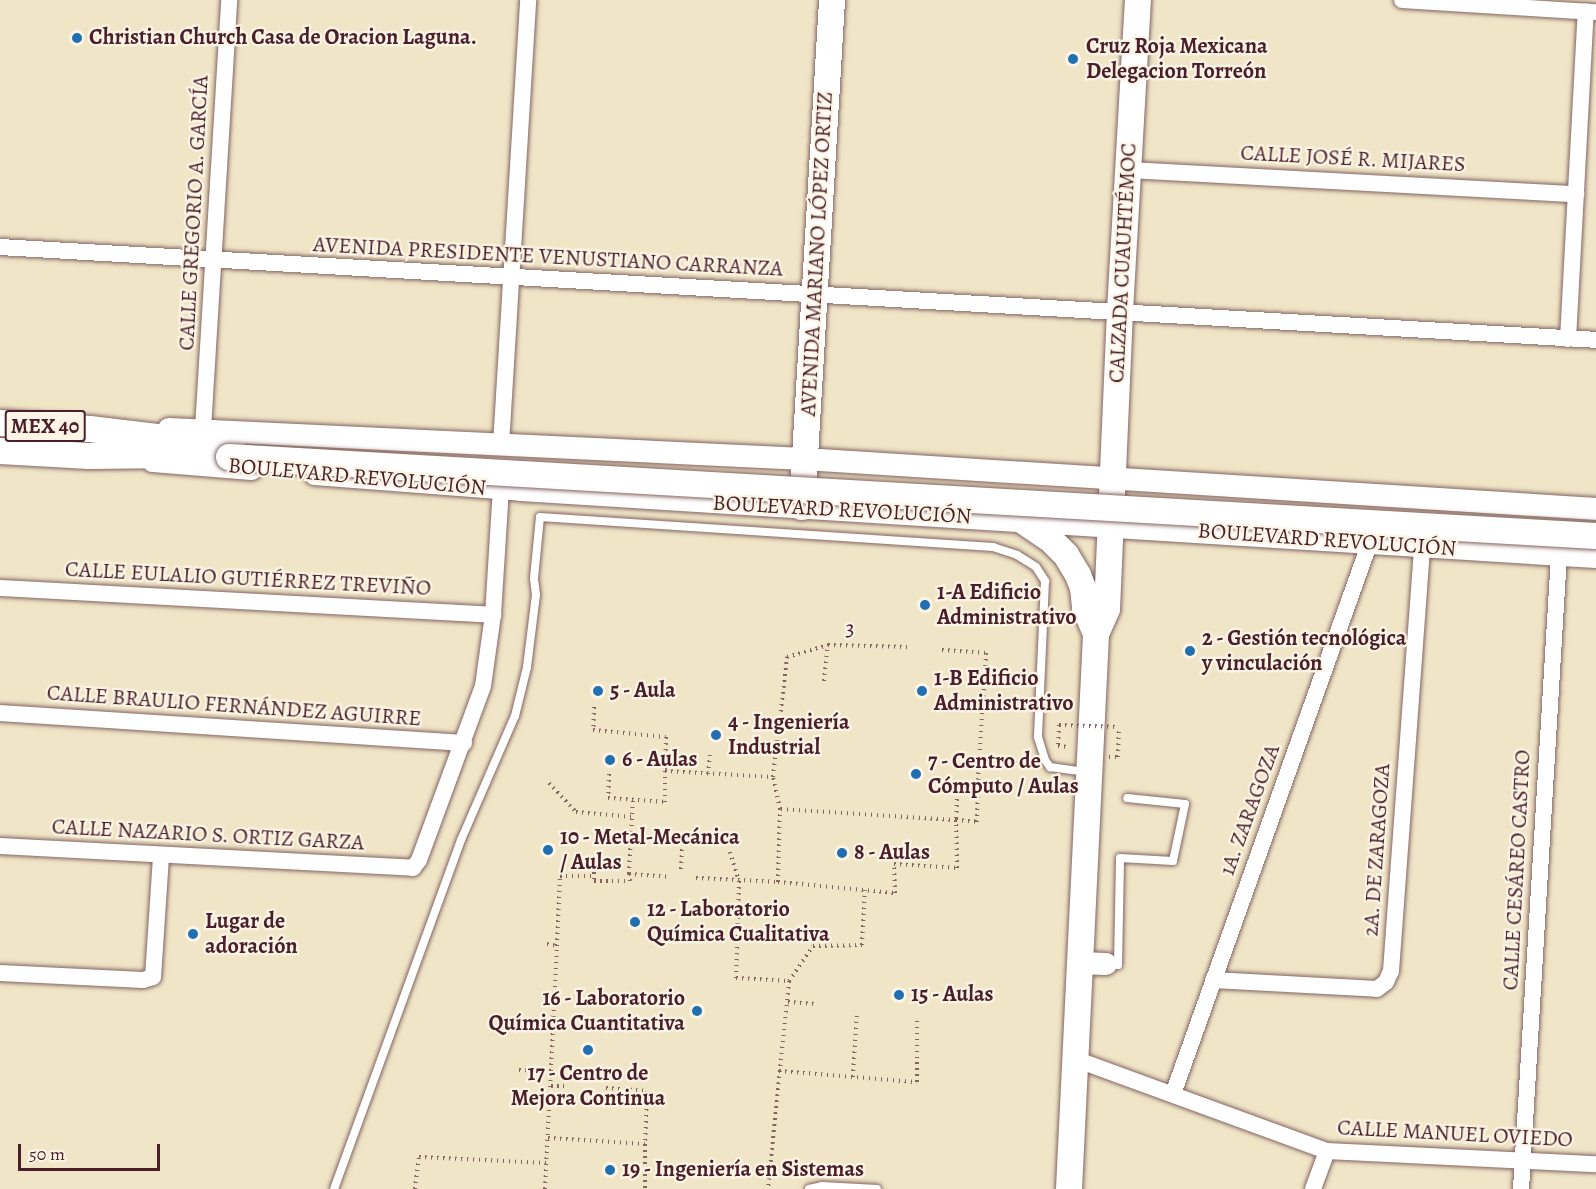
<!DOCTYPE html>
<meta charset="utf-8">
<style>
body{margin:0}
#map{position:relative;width:1596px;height:1189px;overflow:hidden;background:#f0e5c7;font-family:Alegreya,serif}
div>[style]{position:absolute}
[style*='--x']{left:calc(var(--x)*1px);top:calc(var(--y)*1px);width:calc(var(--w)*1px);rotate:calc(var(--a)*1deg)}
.path>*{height:4px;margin-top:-2px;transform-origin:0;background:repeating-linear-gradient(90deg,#846462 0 1.5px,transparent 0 6px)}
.roads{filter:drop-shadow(0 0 2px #846462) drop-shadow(0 0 2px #846462)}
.lane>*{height:8px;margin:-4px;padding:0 4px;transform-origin:4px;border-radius:4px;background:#fff}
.street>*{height:16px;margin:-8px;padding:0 8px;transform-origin:8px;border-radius:8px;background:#fff}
.secondary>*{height:22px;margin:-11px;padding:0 11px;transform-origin:11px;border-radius:11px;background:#fff}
.primary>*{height:26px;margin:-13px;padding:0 13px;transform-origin:13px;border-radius:13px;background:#fff}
.path-bridge>*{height:4px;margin-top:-2px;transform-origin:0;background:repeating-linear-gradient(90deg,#846462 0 1.5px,transparent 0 6px)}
.bridges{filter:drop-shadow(0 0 2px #846462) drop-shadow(0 0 2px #846462)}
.primary-bridge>*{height:26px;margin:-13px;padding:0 13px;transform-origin:13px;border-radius:13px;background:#fff}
.dots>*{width:16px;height:16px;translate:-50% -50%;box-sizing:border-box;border:3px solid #fcf5e5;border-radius:50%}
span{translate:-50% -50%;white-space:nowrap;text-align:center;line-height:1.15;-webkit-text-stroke:4.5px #fcf5e5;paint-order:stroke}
.shield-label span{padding:2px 4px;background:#fcf5e5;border:2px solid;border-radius:4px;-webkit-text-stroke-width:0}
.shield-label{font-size:21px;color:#4a1f2b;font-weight:700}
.poi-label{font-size:22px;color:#4a1f2b;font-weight:700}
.left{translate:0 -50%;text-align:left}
.right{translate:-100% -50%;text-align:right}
.street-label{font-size:22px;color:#4a1f2b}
.scale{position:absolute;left:18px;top:1144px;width:142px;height:27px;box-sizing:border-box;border:3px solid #4a1f2b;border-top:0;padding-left:8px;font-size:18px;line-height:21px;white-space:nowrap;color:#4a1f2b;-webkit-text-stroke:4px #fcf5e5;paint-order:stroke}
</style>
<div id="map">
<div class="path">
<div style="--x:942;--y:650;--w:44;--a:3.9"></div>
<div style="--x:986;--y:653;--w:107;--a:93.7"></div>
<div style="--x:979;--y:760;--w:55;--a:5.2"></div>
<div style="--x:824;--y:681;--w:36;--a:-84"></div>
<div style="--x:828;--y:645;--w:79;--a:1.5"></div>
<div style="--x:594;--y:707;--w:23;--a:92"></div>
<div style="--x:593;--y:730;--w:73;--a:5.5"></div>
<div style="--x:666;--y:737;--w:34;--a:92"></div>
<div style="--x:665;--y:771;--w:108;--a:3.2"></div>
<div style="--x:1059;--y:725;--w:21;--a:93"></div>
<div style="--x:1058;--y:746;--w:11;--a:5"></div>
<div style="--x:1109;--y:757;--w:9;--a:0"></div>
<div style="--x:1118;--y:757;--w:30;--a:-88"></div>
<div style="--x:609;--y:774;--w:24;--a:92"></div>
<div style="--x:608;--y:798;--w:57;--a:4"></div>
<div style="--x:665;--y:802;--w:31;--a:-90"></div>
<div style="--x:708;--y:774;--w:19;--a:-84"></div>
<div style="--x:549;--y:783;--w:40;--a:47"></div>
<div style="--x:576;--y:812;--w:56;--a:5.1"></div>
<div style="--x:957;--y:793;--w:27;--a:92"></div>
<div style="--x:956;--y:820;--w:21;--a:5"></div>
<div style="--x:977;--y:822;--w:62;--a:-88.2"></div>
<div style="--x:730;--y:852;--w:30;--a:73"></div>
<div style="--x:739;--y:881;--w:97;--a:91.8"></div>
<div style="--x:736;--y:978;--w:53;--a:3.2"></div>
<div style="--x:789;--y:981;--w:209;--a:95.8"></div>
<div style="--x:594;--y:866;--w:15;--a:90"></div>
<div style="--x:594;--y:881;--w:36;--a:0"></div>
<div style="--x:630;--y:881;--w:7;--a:-98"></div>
<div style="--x:629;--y:874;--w:42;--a:4.1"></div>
<div style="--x:681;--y:869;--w:20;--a:-87"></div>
<div style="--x:629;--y:874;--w:74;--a:-86.9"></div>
<div style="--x:696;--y:878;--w:82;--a:2.8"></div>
<div style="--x:778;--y:882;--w:73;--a:-88.4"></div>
<div style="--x:780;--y:809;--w:33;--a:-102"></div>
<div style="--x:773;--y:777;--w:121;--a:-83.3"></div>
<div style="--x:787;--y:657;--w:43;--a:-16.3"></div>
<div style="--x:778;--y:882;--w:118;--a:5.4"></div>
<div style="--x:895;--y:893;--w:29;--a:-92"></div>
<div style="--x:894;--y:864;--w:63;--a:3.6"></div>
<div style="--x:957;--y:868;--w:48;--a:-91.2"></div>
<div style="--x:956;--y:820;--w:176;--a:-176.4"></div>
<div style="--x:547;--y:944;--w:10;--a:11"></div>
<div style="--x:557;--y:946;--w:70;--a:-87.5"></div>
<div style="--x:560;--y:876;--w:34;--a:0"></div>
<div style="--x:789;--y:981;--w:42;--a:-55.6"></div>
<div style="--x:813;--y:946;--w:49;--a:-1.2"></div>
<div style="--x:862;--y:945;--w:55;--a:-86.9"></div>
<div style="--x:788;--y:1002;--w:27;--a:4"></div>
<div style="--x:519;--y:1070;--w:32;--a:2"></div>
<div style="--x:551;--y:1071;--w:125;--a:-87.3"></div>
<div style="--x:779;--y:1071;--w:138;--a:4.6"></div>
<div style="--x:917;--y:1082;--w:65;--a:-90"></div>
<div style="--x:853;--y:1077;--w:64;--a:-86.4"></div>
<div style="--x:551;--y:1086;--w:15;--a:0"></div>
<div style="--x:606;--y:1088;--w:41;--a:4.2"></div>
<div style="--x:647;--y:1091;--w:53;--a:92.2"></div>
<div style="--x:548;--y:1138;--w:97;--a:3.5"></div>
<div style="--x:645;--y:1144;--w:45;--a:90"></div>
<div style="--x:415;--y:1189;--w:32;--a:-83"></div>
<div style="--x:419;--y:1157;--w:128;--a:2.7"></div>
<div style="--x:545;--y:1189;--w:118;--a:-87.1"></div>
</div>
<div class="roads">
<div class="lane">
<div style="--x:1106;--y:964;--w:12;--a:5"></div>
<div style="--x:1118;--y:965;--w:107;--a:-88.9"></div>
<div style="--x:1120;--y:858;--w:53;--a:3.2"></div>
<div style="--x:1173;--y:861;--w:58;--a:-78.1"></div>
<div style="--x:1185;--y:804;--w:58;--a:-174.1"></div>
<div style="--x:334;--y:1189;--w:371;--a:-70"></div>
<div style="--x:461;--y:840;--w:135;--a:-66.5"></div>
<div style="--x:515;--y:716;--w:50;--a:-76.2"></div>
<div style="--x:527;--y:667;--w:73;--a:-82.9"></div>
<div style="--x:536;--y:595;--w:17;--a:-97"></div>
<div style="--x:534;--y:578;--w:61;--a:-84.4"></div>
<div style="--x:540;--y:517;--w:454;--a:3.8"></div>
<div style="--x:993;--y:547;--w:25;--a:18"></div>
<div style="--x:1017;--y:555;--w:22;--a:32"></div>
<div style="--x:1036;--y:567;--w:17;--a:57"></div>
<div style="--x:1045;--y:581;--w:156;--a:92.6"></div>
<div style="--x:1038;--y:737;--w:24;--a:73"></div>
<div style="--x:1045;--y:760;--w:9;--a:54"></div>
<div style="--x:1050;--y:767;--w:35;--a:8"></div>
<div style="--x:809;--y:1189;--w:13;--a:-13"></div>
<div style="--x:822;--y:1186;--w:55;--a:3.1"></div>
</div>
<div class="street">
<div style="--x:1402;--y:0;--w:193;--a:3.6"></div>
<div style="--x:1128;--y:170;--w:449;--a:3.1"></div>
<div style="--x:0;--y:247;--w:1599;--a:3.33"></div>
<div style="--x:1568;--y:339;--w:328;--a:-86.9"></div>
<div style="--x:203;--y:429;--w:430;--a:-86.5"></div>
<div style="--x:501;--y:445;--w:446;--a:-86.5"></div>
<div style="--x:0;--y:588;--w:494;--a:3.1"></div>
<div style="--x:0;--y:713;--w:465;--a:3.7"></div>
<div style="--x:0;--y:846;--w:414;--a:3"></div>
<div style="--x:413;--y:868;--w:10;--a:-53"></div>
<div style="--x:419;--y:860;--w:185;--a:-69.8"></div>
<div style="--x:483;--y:686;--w:72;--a:-82"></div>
<div style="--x:493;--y:615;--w:126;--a:-86.4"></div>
<div style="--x:0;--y:973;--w:143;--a:2.8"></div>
<div style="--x:143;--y:980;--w:10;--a:-17"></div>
<div style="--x:153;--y:977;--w:122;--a:-86.2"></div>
<div style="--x:1213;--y:980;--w:164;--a:3.1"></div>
<div style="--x:1377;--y:989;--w:11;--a:-38"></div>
<div style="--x:1386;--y:982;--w:12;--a:-66"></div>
<div style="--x:1391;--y:971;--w:426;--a:-85.8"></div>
<div style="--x:1075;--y:1059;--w:268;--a:20.1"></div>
<div style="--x:1327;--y:1151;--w:269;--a:2.8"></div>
<div style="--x:1173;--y:1094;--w:586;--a:-70.36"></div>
<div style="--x:1313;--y:1189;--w:40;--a:-69.8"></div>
<div style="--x:1521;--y:1189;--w:635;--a:-86.57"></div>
</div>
<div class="secondary">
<div style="--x:169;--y:429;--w:636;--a:2.7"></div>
<div style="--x:804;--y:459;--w:794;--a:3.61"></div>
<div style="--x:153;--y:461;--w:99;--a:4.6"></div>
<div style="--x:315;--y:474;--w:207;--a:4.4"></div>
<div style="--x:521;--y:490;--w:1077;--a:3.57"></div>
<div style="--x:1080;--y:963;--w:26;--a:2"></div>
</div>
<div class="primary">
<div style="--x:0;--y:423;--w:90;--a:3.8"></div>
<div style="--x:90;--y:429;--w:143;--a:6.8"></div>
<div style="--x:0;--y:451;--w:89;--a:3.2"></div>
<div style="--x:89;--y:456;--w:86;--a:-0.7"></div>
<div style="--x:802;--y:507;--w:508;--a:-86.61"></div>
<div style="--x:1023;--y:521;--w:32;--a:34"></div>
<div style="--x:1050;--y:539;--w:23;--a:45"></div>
<div style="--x:1066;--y:555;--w:23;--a:59"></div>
<div style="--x:1078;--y:575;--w:14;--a:69"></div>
<div style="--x:1083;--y:588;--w:20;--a:84"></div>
<div style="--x:1085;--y:608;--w:28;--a:67"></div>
<div style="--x:1069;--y:1189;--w:556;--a:-87.21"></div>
<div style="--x:1096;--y:634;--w:27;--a:-66"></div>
<div style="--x:1107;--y:609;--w:298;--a:-87.5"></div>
<div style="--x:1120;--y:311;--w:312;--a:-86.7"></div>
</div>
</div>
<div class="path-bridge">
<div style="--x:1059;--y:725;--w:60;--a:1.9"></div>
</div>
<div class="bridges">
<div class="primary-bridge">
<div style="--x:229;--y:457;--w:1369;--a:3.31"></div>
</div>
</div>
<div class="dots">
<div style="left:77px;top:38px;background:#1f6fb2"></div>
<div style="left:1073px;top:59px;background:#1f6fb2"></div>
<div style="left:925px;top:605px;background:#1f6fb2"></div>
<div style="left:1190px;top:651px;background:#1f6fb2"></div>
<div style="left:598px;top:691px;background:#1f6fb2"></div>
<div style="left:922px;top:691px;background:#1f6fb2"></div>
<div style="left:716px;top:735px;background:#1f6fb2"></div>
<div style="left:610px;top:760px;background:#1f6fb2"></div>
<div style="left:916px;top:774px;background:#1f6fb2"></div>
<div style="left:548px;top:850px;background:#1f6fb2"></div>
<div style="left:842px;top:853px;background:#1f6fb2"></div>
<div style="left:635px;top:922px;background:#1f6fb2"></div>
<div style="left:193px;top:934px;background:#1f6fb2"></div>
<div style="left:899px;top:995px;background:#1f6fb2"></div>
<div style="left:697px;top:1011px;background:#1f6fb2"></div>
<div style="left:588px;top:1050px;background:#1f6fb2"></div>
<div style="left:610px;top:1170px;background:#1f6fb2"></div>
</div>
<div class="shield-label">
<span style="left:45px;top:426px">MEX 40</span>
</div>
<div class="poi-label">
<span class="left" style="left:89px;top:38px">Christian Church Casa de Oracion Laguna.</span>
<span class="left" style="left:1086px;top:59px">Cruz Roja Mexicana<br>Delegacion Torreón</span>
<span class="left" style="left:937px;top:605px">1-A Edificio<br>Administrativo</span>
<span class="left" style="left:1202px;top:651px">2 - Gestión tecnológica<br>y vinculación</span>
<span class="left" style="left:934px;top:691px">1-B Edificio<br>Administrativo</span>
<span class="left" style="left:610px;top:691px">5 - Aula</span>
<span class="left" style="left:728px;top:735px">4 - Ingeniería<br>Industrial</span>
<span class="left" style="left:622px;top:760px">6 - Aulas</span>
<span class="left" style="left:928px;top:774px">7 - Centro de<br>Cómputo / Aulas</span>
<span class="left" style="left:560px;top:850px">10 - Metal-Mecánica<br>/ Aulas</span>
<span class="left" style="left:854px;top:853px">8 - Aulas</span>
<span class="left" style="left:647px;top:922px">12 - Laboratorio<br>Química Cualitativa</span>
<span class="left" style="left:205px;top:934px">Lugar de<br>adoración</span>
<span class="left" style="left:911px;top:995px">15 - Aulas</span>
<span class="right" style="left:685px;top:1011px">16 - Laboratorio<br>Química Cuantitativa</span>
<span style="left:588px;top:1086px">17 - Centro de<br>Mejora Continua</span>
<span class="left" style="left:622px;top:1170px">19 - Ingeniería en Sistemas</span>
</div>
<div class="street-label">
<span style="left:1353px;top:159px;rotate:3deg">CALLE JOSÉ R. MIJARES</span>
<span style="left:194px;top:213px;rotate:-87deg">CALLE GREGORIO A. GARCÍA</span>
<span style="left:817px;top:254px;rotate:-87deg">AVENIDA MARIANO LÓPEZ ORTIZ</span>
<span style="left:548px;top:257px;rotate:3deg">AVENIDA PRESIDENTE VENUSTIANO CARRANZA</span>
<span style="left:1123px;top:263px;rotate:-87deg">CALZADA CUAUHTÉMOC</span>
<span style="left:357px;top:477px;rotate:5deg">BOULEVARD REVOLUCIÓN</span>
<span style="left:842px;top:510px;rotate:3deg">BOULEVARD REVOLUCIÓN</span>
<span style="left:1327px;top:540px;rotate:4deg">BOULEVARD REVOLUCIÓN</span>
<span style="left:248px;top:579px;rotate:3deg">CALLE EULALIO GUTIÉRREZ TREVIÑO</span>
<span style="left:850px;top:629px;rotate:2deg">3</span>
<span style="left:234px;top:706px;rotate:4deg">CALLE BRAULIO FERNÁNDEZ AGUIRRE</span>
<span style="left:1250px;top:810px;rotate:-70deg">1A. ZARAGOZA</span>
<span style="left:208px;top:835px;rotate:3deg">CALLE NAZARIO S. ORTIZ GARZA</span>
<span style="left:1377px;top:850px;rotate:-86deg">2A. DE ZARAGOZA</span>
<span style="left:1517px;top:870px;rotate:-87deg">CALLE CESÁREO CASTRO</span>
<span style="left:1455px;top:1134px;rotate:3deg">CALLE MANUEL OVIEDO</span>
</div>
<div class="scale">50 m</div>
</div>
